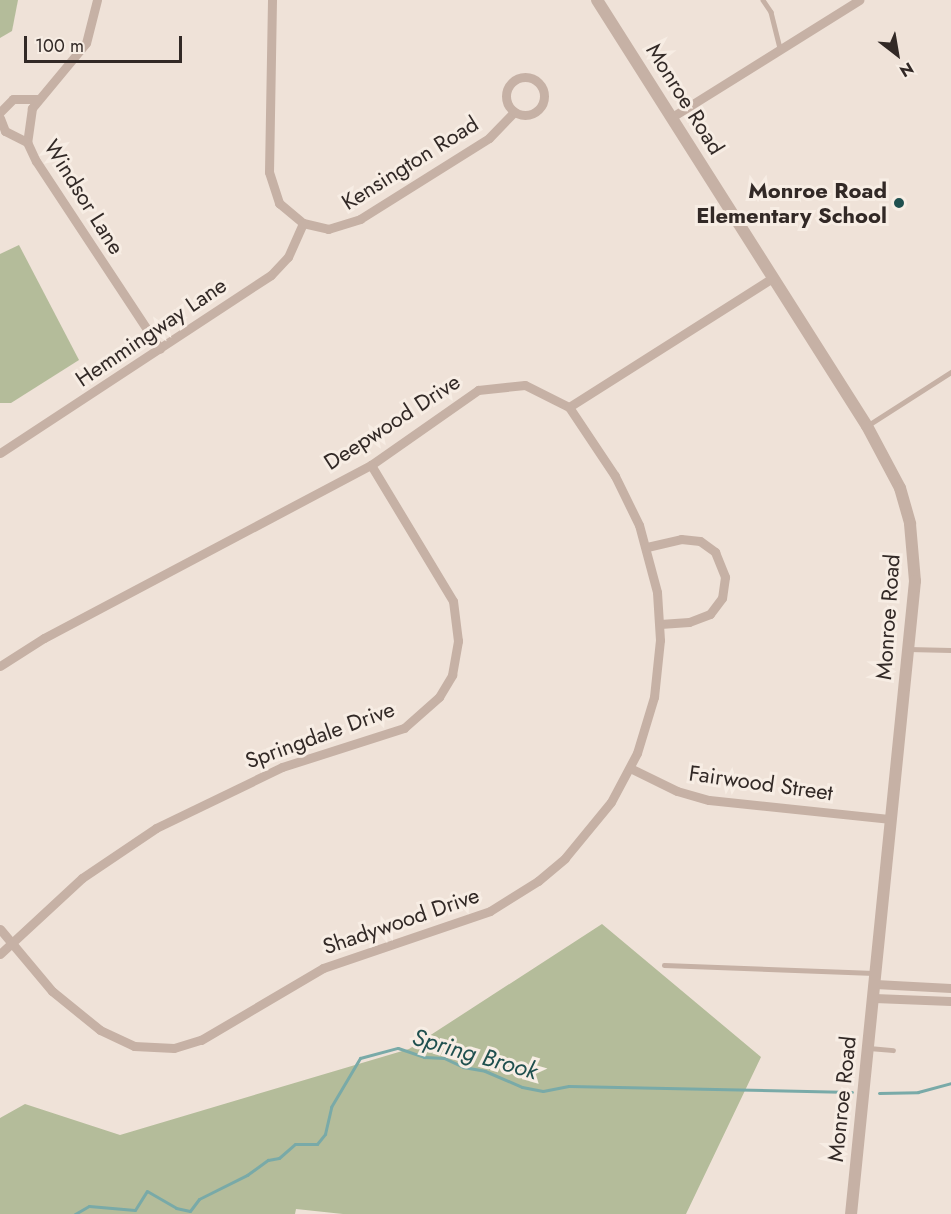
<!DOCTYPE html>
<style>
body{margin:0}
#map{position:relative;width:951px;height:1214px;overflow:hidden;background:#efe2d8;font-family:Jost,sans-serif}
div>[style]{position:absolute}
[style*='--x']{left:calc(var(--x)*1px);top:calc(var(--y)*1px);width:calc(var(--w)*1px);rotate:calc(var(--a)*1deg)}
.green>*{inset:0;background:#b4bc9a}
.stream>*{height:3px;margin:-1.5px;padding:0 1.5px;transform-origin:1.5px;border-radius:1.5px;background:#79aaa8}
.service>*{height:4.5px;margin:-2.25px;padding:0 2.25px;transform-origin:2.25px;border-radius:2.25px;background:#c6b1a5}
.minor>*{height:9px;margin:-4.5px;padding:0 4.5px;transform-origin:4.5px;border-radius:4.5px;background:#c6b1a5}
.minor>.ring{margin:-4.5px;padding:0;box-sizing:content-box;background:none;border:9px solid #c6b1a5;border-radius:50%}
.tertiary>*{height:12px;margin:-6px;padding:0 6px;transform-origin:6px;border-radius:6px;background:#c6b1a5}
.dots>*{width:16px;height:16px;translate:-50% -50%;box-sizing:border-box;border:3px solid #f7ede4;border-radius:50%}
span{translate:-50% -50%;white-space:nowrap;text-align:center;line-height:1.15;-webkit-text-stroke:6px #f7ede4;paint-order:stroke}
.street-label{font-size:22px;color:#322926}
.poi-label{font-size:22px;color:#322926;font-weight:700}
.right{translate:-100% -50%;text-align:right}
.water-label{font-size:24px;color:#1f504f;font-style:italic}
.north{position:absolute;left:867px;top:24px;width:60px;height:60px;-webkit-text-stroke:4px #f7ede4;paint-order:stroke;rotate:149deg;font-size:16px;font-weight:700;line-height:24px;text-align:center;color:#322926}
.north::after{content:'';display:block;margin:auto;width:21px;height:27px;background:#322926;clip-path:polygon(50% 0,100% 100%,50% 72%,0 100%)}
.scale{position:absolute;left:24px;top:36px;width:158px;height:27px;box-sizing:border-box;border:3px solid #322926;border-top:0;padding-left:8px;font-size:18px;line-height:21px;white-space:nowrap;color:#322926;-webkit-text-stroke:4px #f7ede4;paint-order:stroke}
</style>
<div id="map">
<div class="green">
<div style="clip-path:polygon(0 0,18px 0,12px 31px,0 38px)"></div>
<div style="clip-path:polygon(19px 245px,79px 360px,11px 403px,0 403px,0 254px)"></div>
<div style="clip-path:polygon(602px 924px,761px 1057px,686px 1214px,343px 1214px,296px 1209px,295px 1214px,0 1214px,0 1118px,25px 1104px,120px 1135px,409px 1049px)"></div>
</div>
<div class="stream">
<div style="--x:879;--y:1093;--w:39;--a:-1"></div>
<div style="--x:918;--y:1092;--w:34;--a:-15"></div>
<div style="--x:75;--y:1214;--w:16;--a:-30"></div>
<div style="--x:89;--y:1206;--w:46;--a:5"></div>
<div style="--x:135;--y:1210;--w:22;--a:-58"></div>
<div style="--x:147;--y:1191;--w:34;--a:30"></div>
<div style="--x:176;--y:1208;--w:14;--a:12"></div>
<div style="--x:190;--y:1211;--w:15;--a:-53"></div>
<div style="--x:199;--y:1199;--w:54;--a:-26.6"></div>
<div style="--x:247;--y:1175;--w:26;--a:-36"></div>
<div style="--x:268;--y:1160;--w:11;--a:-10"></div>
<div style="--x:279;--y:1158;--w:21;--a:-41"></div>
<div style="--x:295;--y:1144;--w:22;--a:0"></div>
<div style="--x:317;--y:1144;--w:13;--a:-51"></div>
<div style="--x:325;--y:1134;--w:28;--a:-77"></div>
<div style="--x:331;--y:1107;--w:57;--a:-59.4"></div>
<div style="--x:360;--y:1058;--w:39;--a:-15"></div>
<div style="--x:398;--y:1048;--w:28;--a:19"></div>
<div style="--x:424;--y:1057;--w:20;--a:3"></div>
<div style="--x:444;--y:1058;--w:21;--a:25"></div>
<div style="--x:463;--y:1067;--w:22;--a:10"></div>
<div style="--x:485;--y:1071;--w:40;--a:23.4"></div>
<div style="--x:522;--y:1087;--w:21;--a:11"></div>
<div style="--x:543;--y:1091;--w:26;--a:-11"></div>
<div style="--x:569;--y:1086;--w:283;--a:1.2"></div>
</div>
<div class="service">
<div style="--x:763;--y:0;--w:14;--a:56"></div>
<div style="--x:771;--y:12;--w:38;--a:76"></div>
<div style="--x:867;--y:426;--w:100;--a:-32.7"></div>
<div style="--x:908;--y:649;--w:43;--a:1.3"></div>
<div style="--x:664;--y:965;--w:210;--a:2.2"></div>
<div style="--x:869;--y:1048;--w:24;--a:5"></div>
</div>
<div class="minor">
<div style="--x:97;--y:0;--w:44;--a:104.3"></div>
<div style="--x:86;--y:43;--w:85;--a:129.7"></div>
<div style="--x:32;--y:108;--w:34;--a:98"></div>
<div style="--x:27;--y:142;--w:21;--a:65"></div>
<div style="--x:36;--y:161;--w:225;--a:56.6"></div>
<div style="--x:272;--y:0;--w:172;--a:91"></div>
<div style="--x:269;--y:172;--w:33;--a:72"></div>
<div style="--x:279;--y:203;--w:31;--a:40"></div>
<div style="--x:303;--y:223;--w:26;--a:13"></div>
<div style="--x:328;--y:229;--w:34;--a:-17"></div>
<div style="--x:360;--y:219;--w:152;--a:-32.1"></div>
<div style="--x:489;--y:138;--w:36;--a:-46"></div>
<div class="ring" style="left:506px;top:77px;width:29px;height:29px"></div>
<div style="--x:0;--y:112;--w:18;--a:-45"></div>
<div style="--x:13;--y:99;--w:24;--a:0"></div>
<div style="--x:672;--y:117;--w:221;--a:-32"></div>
<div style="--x:0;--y:118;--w:14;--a:69"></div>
<div style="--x:5;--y:131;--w:25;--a:27"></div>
<div style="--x:0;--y:453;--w:324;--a:-33.3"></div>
<div style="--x:271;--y:275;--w:25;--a:-47"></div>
<div style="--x:288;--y:257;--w:37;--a:-66"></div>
<div style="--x:647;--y:547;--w:35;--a:-13"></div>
<div style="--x:681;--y:539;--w:19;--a:6"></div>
<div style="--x:700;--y:541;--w:19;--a:36"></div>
<div style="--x:715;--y:552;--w:27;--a:68"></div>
<div style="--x:725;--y:577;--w:21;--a:98"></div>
<div style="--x:722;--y:598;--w:20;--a:127"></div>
<div style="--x:710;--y:614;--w:22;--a:159"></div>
<div style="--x:689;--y:622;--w:29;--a:176"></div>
<div style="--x:0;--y:666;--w:52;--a:-32.5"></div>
<div style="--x:44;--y:638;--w:370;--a:-27.9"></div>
<div style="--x:371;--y:465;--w:131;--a:-35"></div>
<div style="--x:478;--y:390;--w:47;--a:-6.1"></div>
<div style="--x:525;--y:385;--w:49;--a:26.6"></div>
<div style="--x:569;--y:407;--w:241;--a:-32.4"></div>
<div style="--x:630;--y:768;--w:52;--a:26.1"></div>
<div style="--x:677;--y:791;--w:33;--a:16"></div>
<div style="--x:709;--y:800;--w:183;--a:6"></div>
<div style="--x:0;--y:929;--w:81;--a:50"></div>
<div style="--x:52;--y:991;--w:62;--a:39.1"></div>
<div style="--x:100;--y:1030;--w:38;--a:25"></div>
<div style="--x:134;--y:1046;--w:40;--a:2.9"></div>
<div style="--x:174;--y:1048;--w:28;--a:-17"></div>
<div style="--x:201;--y:1040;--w:142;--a:-30.5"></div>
<div style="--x:323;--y:968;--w:176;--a:-18.8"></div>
<div style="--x:490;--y:911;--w:57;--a:-32"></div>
<div style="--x:538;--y:881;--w:35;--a:-40"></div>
<div style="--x:565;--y:858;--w:72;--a:-50.6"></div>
<div style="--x:611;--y:802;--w:55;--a:-62"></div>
<div style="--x:637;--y:753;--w:59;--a:-73.1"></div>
<div style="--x:654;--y:697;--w:57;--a:-84"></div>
<div style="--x:660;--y:640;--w:48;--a:-93.6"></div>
<div style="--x:657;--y:592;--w:69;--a:-105"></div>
<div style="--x:639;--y:525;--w:55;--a:-116.1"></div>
<div style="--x:615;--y:476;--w:83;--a:-123.7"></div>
<div style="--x:0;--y:954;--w:112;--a:-42.8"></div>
<div style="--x:82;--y:878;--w:89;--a:-34"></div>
<div style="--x:156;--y:828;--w:140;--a:-25.8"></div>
<div style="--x:282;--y:767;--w:128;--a:-17.7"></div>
<div style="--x:404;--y:728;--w:47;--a:-41.5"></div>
<div style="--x:439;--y:697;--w:26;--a:-59"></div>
<div style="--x:452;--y:675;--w:35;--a:-80"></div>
<div style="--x:458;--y:641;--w:40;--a:-97.1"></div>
<div style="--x:453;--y:601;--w:159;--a:-121.1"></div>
<div style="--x:875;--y:984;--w:76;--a:3"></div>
<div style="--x:874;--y:998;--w:77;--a:2.2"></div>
</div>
<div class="tertiary">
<div style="--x:597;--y:0;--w:504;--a:57.63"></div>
<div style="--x:867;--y:426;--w:70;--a:62"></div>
<div style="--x:900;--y:488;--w:37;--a:74"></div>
<div style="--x:910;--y:524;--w:57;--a:85"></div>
<div style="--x:915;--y:581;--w:636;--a:95.77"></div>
</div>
<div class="dots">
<div style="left:899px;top:203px;background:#1f504f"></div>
</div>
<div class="street-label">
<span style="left:685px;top:99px;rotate:58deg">Monroe Road</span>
<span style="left:410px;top:163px;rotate:-32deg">Kensington Road</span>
<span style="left:84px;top:197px;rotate:58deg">Windsor Lane</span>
<span style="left:151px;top:332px;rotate:-34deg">Hemmingway Lane</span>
<span style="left:392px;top:422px;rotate:-33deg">Deepwood Drive</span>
<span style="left:888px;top:617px;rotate:-86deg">Monroe Road</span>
<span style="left:320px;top:735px;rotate:-20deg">Springdale Drive</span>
<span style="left:761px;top:783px;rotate:8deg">Fairwood Street</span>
<span style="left:401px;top:921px;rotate:-19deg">Shadywood Drive</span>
<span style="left:842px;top:1099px;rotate:-84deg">Monroe Road</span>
</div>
<div class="poi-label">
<span class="right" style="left:887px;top:203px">Monroe Road<br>Elementary School</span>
</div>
<div class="water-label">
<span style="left:475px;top:1054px;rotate:16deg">Spring Brook</span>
</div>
<div class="north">N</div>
<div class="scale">100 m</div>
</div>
